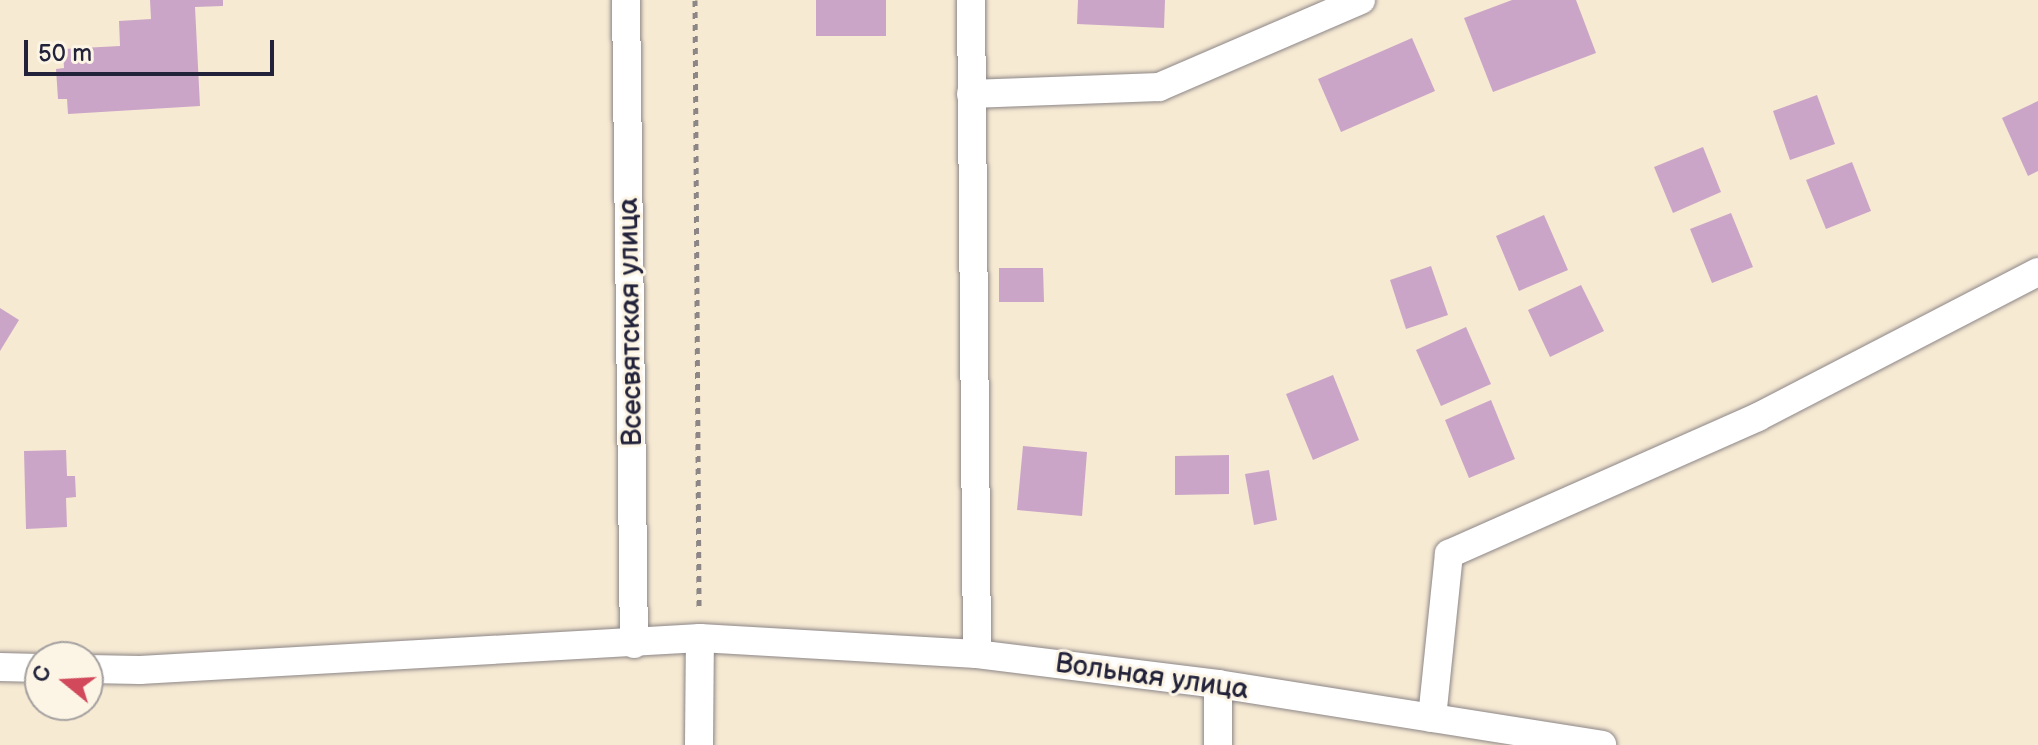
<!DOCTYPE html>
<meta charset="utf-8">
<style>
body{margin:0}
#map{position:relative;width:2038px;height:745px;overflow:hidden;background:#f7ead3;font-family:"Balsamiq Sans",sans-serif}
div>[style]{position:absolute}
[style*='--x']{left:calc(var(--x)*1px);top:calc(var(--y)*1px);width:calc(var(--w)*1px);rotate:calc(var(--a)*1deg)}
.building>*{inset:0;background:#caa5c7}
.path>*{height:5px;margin-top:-2.5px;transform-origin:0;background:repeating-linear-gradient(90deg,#8c8687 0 6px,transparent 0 12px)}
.roads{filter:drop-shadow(0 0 2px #8c8687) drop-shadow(0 0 2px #8c8687)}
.street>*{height:28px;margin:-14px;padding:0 14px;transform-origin:14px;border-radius:14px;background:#fff}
span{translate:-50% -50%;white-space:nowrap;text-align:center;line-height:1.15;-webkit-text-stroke:6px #fcf5e5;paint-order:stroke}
.street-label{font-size:28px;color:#22223b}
.north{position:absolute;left:24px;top:641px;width:80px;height:80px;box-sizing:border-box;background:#fcf5e5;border:2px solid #a5a1a1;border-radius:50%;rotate:288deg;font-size:22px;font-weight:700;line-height:32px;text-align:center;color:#22223b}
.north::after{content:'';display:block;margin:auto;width:28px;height:36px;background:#d1495b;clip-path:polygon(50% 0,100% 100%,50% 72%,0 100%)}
.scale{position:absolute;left:24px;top:40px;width:250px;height:36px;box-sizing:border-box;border:4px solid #22223b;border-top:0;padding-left:10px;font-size:24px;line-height:28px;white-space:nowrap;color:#22223b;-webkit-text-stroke:6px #fcf5e5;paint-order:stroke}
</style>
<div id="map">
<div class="building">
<div style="clip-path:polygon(150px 0,223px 0,223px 6px,195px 7px,200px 106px,68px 114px,67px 99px,58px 99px,56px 69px,64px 68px,63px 49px,120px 46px,119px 21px,151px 19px)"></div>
<div style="clip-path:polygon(816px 0,886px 0,886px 36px,816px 36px)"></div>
<div style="clip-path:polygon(1078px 0,1165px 0,1164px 28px,1077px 24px)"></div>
<div style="clip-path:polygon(1512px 0,1576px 0,1596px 53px,1493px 92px,1464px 18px)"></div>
<div style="clip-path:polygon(1412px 38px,1435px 91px,1341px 132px,1318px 79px)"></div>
<div style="clip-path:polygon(1817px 95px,1835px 144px,1790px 160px,1773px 111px)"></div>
<div style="clip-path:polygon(2038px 101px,2038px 171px,2028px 176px,2002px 118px)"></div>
<div style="clip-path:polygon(1703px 147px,1721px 192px,1673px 213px,1654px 167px)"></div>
<div style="clip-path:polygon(1852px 162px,1871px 211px,1826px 229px,1806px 180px)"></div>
<div style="clip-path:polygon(1731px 213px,1753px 267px,1712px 283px,1690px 229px)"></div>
<div style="clip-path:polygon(1544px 215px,1568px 270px,1519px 291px,1496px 236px)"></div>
<div style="clip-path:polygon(1431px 266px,1448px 315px,1406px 329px,1390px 280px)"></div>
<div style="clip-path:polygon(999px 268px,1043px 268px,1044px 302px,999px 302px)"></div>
<div style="clip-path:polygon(1581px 285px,1604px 331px,1550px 357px,1528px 310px)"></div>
<div style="clip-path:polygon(0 308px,19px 320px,0 351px)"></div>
<div style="clip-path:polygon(1466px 327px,1491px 384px,1441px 406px,1416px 350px)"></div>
<div style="clip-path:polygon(1333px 375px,1359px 440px,1313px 460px,1286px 394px)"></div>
<div style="clip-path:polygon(1491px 400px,1515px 459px,1469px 478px,1445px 420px)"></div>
<div style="clip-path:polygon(1023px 446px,1087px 452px,1082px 516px,1017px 510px)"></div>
<div style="clip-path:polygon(66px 450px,67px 476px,75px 476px,76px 497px,66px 498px,67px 527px,26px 529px,24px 451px)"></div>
<div style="clip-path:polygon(1229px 455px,1229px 494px,1175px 495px,1175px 456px)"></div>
<div style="clip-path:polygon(1269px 470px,1277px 520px,1254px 525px,1245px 474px)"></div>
</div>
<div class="path">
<div style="--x:695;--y:0;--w:611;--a:89.62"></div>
</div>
<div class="roads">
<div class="street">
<div style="--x:626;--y:0;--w:644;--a:89.29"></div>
<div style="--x:971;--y:0;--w:654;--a:89.47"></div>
<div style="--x:971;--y:94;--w:188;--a:-2.1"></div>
<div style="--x:1159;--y:87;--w:220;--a:-23.3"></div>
<div style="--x:0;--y:667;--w:40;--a:1.4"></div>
<div style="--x:88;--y:669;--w:52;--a:1.1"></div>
<div style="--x:140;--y:670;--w:561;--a:-3.27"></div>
<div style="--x:700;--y:638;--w:277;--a:3.3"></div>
<div style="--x:977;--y:654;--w:243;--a:7.1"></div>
<div style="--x:1218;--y:684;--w:389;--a:9"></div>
<div style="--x:1432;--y:718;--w:165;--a:-84.1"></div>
<div style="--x:1449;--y:554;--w:338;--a:-23.9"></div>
<div style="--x:1758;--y:417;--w:315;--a:-27.4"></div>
<div style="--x:699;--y:745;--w:107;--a:-89.5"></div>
<div style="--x:1218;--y:745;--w:61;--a:-90"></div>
</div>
</div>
<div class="street-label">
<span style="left:631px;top:322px;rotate:-91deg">Всесвятская улица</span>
<span style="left:1152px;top:677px;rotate:8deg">Вольная улица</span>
</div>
<div class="north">С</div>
<div class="scale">50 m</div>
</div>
